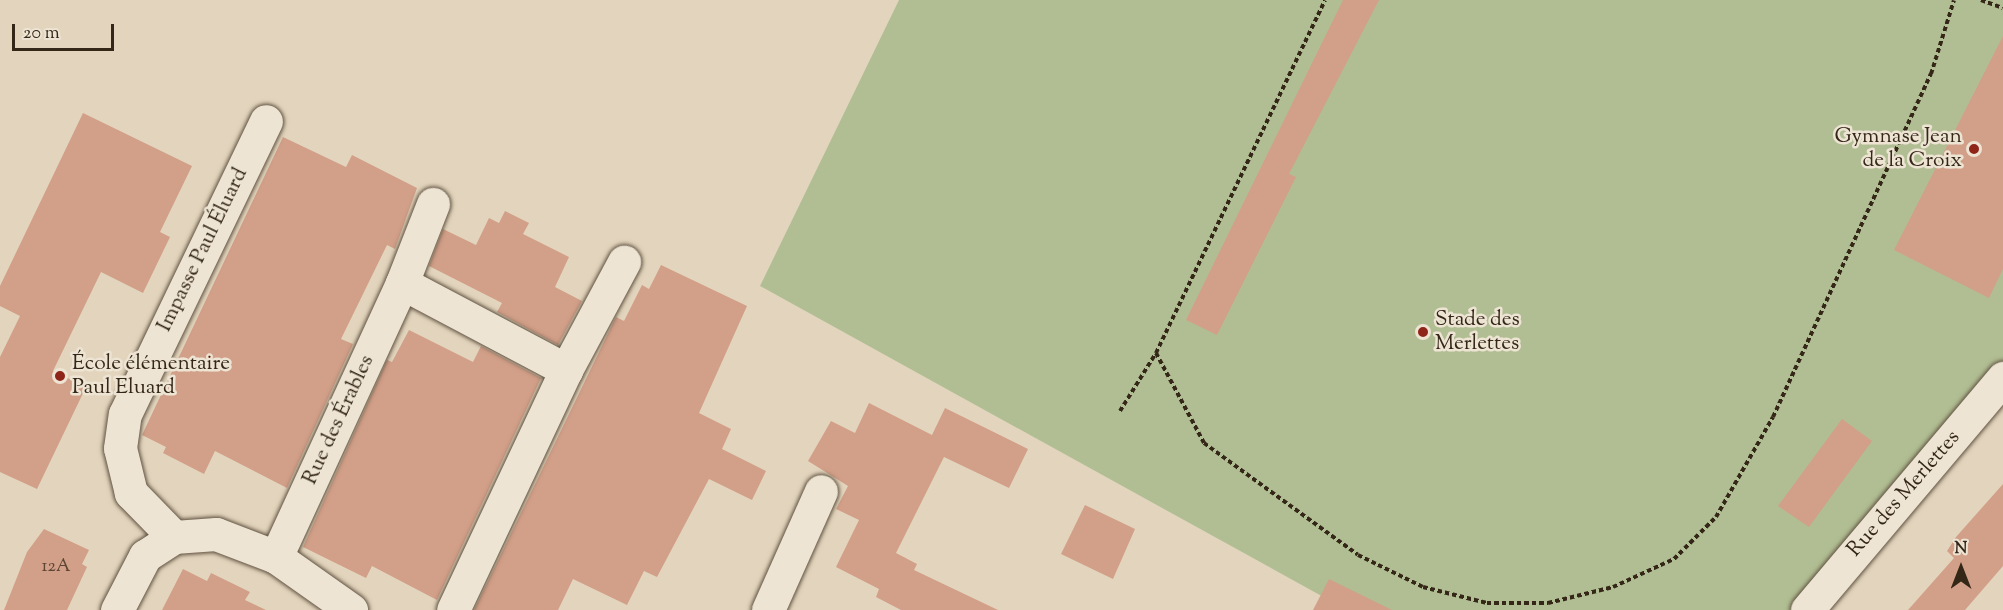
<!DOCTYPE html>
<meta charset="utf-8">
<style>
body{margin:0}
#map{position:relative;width:2003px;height:610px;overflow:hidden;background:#e3d5bd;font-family:"Sorts Mill Goudy",serif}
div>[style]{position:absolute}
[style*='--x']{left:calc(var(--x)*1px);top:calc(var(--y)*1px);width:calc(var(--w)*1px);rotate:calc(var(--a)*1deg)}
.green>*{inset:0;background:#b1be93}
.building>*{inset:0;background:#d29f88}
.path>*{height:4px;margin-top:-2px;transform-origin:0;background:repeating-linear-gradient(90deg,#342717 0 4.5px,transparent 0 7.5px)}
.roads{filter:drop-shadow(0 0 2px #605240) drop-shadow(0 0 2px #605240)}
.minor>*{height:33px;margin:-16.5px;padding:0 16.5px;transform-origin:16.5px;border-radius:16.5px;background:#ede4d4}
.dots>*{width:16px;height:16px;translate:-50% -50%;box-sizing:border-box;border:3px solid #ede4d4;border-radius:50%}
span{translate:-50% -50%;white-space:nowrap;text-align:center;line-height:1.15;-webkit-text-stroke:5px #ede4d4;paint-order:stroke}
.number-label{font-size:18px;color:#5c4533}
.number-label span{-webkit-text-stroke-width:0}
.poi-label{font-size:21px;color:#342717}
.right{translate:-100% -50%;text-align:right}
.left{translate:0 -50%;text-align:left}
.street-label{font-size:21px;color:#342717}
.north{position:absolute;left:1931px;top:538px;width:60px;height:60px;-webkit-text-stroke:4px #ede4d4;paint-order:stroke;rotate:0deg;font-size:16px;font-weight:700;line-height:24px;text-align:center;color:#342717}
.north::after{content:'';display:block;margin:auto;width:21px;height:27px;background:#342717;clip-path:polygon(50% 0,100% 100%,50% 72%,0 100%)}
.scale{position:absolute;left:12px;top:24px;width:102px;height:27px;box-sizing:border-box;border:3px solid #342717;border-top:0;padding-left:8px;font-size:18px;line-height:21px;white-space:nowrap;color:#342717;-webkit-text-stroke:4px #ede4d4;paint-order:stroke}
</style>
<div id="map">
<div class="green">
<div style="clip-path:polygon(899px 0,2003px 0,2003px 378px,1805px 610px,1347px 610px,760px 286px)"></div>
</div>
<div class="building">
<div style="clip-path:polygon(1343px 0,1379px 0,1289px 174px,1296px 177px,1217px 335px,1186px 320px)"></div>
<div style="clip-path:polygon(2003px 36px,2003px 269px,1989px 298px,1894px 250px)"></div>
<div style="clip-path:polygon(83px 113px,192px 166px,160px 232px,170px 237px,143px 293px,101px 272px,53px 371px,86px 387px,37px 489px,0 472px,0 357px,20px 316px,0 306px,0 286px)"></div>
<div style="clip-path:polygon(283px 137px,346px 167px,352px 155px,417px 188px,395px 249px,387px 245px,341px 339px,353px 344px,287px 488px,215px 451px,204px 474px,163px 453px,166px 447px,142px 435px)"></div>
<div style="clip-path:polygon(505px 211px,529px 223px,523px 234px,569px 257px,555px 287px,582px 301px,558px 345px,497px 312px,502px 303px,429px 266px,443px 229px,476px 245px,489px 218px,499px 223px)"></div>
<div style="clip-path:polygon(661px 265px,747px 306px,699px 413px,731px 429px,722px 449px,766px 471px,752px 500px,709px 479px,657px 577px,644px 571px,627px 605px,573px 579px,558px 610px,474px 610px,616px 317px,624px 321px,642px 285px,649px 289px)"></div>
<div style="clip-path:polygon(409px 330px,473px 362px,481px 346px,541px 378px,437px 600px,372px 566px,366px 578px,303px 547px,387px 360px,392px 362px)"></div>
<div style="clip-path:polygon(869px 403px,932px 435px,945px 408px,1028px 449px,1009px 488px,944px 457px,896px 553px,917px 564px,914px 570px,998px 610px,901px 610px,876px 597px,879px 589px,836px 567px,859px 520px,836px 509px,848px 486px,808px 461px,831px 421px,855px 433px)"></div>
<div style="clip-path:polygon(1842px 419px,1872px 441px,1809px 527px,1778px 506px)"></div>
<div style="clip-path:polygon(2003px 484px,2003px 566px,1965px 610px,1908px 610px,1954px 558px,1947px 551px,1956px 537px)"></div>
<div style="clip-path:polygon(1085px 505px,1135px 529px,1113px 579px,1061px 554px)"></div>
<div style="clip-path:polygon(44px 529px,89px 550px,82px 564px,87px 567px,67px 610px,4px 610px,27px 552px)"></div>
<div style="clip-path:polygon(183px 569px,207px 581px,211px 573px,250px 592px,245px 600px,266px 610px,162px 610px)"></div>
<div style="clip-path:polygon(1329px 579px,1392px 610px,1313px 610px)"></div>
</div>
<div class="path">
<div style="--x:1981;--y:0;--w:23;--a:20"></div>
<div style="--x:1156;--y:353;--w:102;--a:61.9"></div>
<div style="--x:1204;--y:443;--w:190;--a:36"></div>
<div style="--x:1358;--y:555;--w:72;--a:26.2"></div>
<div style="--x:1423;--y:587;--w:66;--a:14"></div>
<div style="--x:1487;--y:603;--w:61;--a:0"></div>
<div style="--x:1548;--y:603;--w:67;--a:-13.8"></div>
<div style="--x:1613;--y:587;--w:67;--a:-24.7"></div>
<div style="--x:1674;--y:559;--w:59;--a:-45"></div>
<div style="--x:1716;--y:517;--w:115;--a:-60.3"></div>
<div style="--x:1773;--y:417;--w:378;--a:-65.3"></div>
<div style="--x:1931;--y:74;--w:77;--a:-72.7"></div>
<div style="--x:1120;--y:411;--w:68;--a:-58.2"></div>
<div style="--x:1156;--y:353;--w:391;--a:-64.4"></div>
</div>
<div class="roads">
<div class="minor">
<div style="--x:402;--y:283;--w:85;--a:-68.6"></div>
<div style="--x:566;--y:370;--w:123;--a:-61.8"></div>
<div style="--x:174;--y:537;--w:62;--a:-134.3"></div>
<div style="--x:131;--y:493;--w:46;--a:-103.7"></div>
<div style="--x:120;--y:448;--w:34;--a:-82"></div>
<div style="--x:125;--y:414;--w:325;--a:-64.3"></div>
<div style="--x:276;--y:557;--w:302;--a:-65.3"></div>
<div style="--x:402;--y:283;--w:186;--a:27.9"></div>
<div style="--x:566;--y:370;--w:265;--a:115.2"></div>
<div style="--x:117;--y:610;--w:61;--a:-62.6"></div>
<div style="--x:145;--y:556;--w:35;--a:-33"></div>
<div style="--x:174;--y:537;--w:42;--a:-4.1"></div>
<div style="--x:216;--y:534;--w:64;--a:21"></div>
<div style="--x:276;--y:557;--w:92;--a:35.2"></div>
<div style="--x:768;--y:610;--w:130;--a:-66"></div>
<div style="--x:1807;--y:610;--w:304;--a:-49.8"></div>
</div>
</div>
<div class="dots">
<div style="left:1974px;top:149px;background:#8f2418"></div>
<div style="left:1423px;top:332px;background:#8f2418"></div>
<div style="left:60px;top:376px;background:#8f2418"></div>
</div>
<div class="number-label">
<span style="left:56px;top:567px">12A</span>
</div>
<div class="poi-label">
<span class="right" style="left:1962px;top:149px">Gymnase Jean<br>de la Croix</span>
<span class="left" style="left:1435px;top:332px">Stade des<br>Merlettes</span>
<span class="left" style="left:72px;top:376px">École élémentaire<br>Paul Eluard</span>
</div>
<div class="street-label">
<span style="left:203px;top:250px;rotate:-64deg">Impasse Paul Éluard</span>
<span style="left:339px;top:420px;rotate:-65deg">Rue des Érables</span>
<span style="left:1904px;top:494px;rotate:-49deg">Rue des Merlettes</span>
</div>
<div class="north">N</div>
<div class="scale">20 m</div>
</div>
